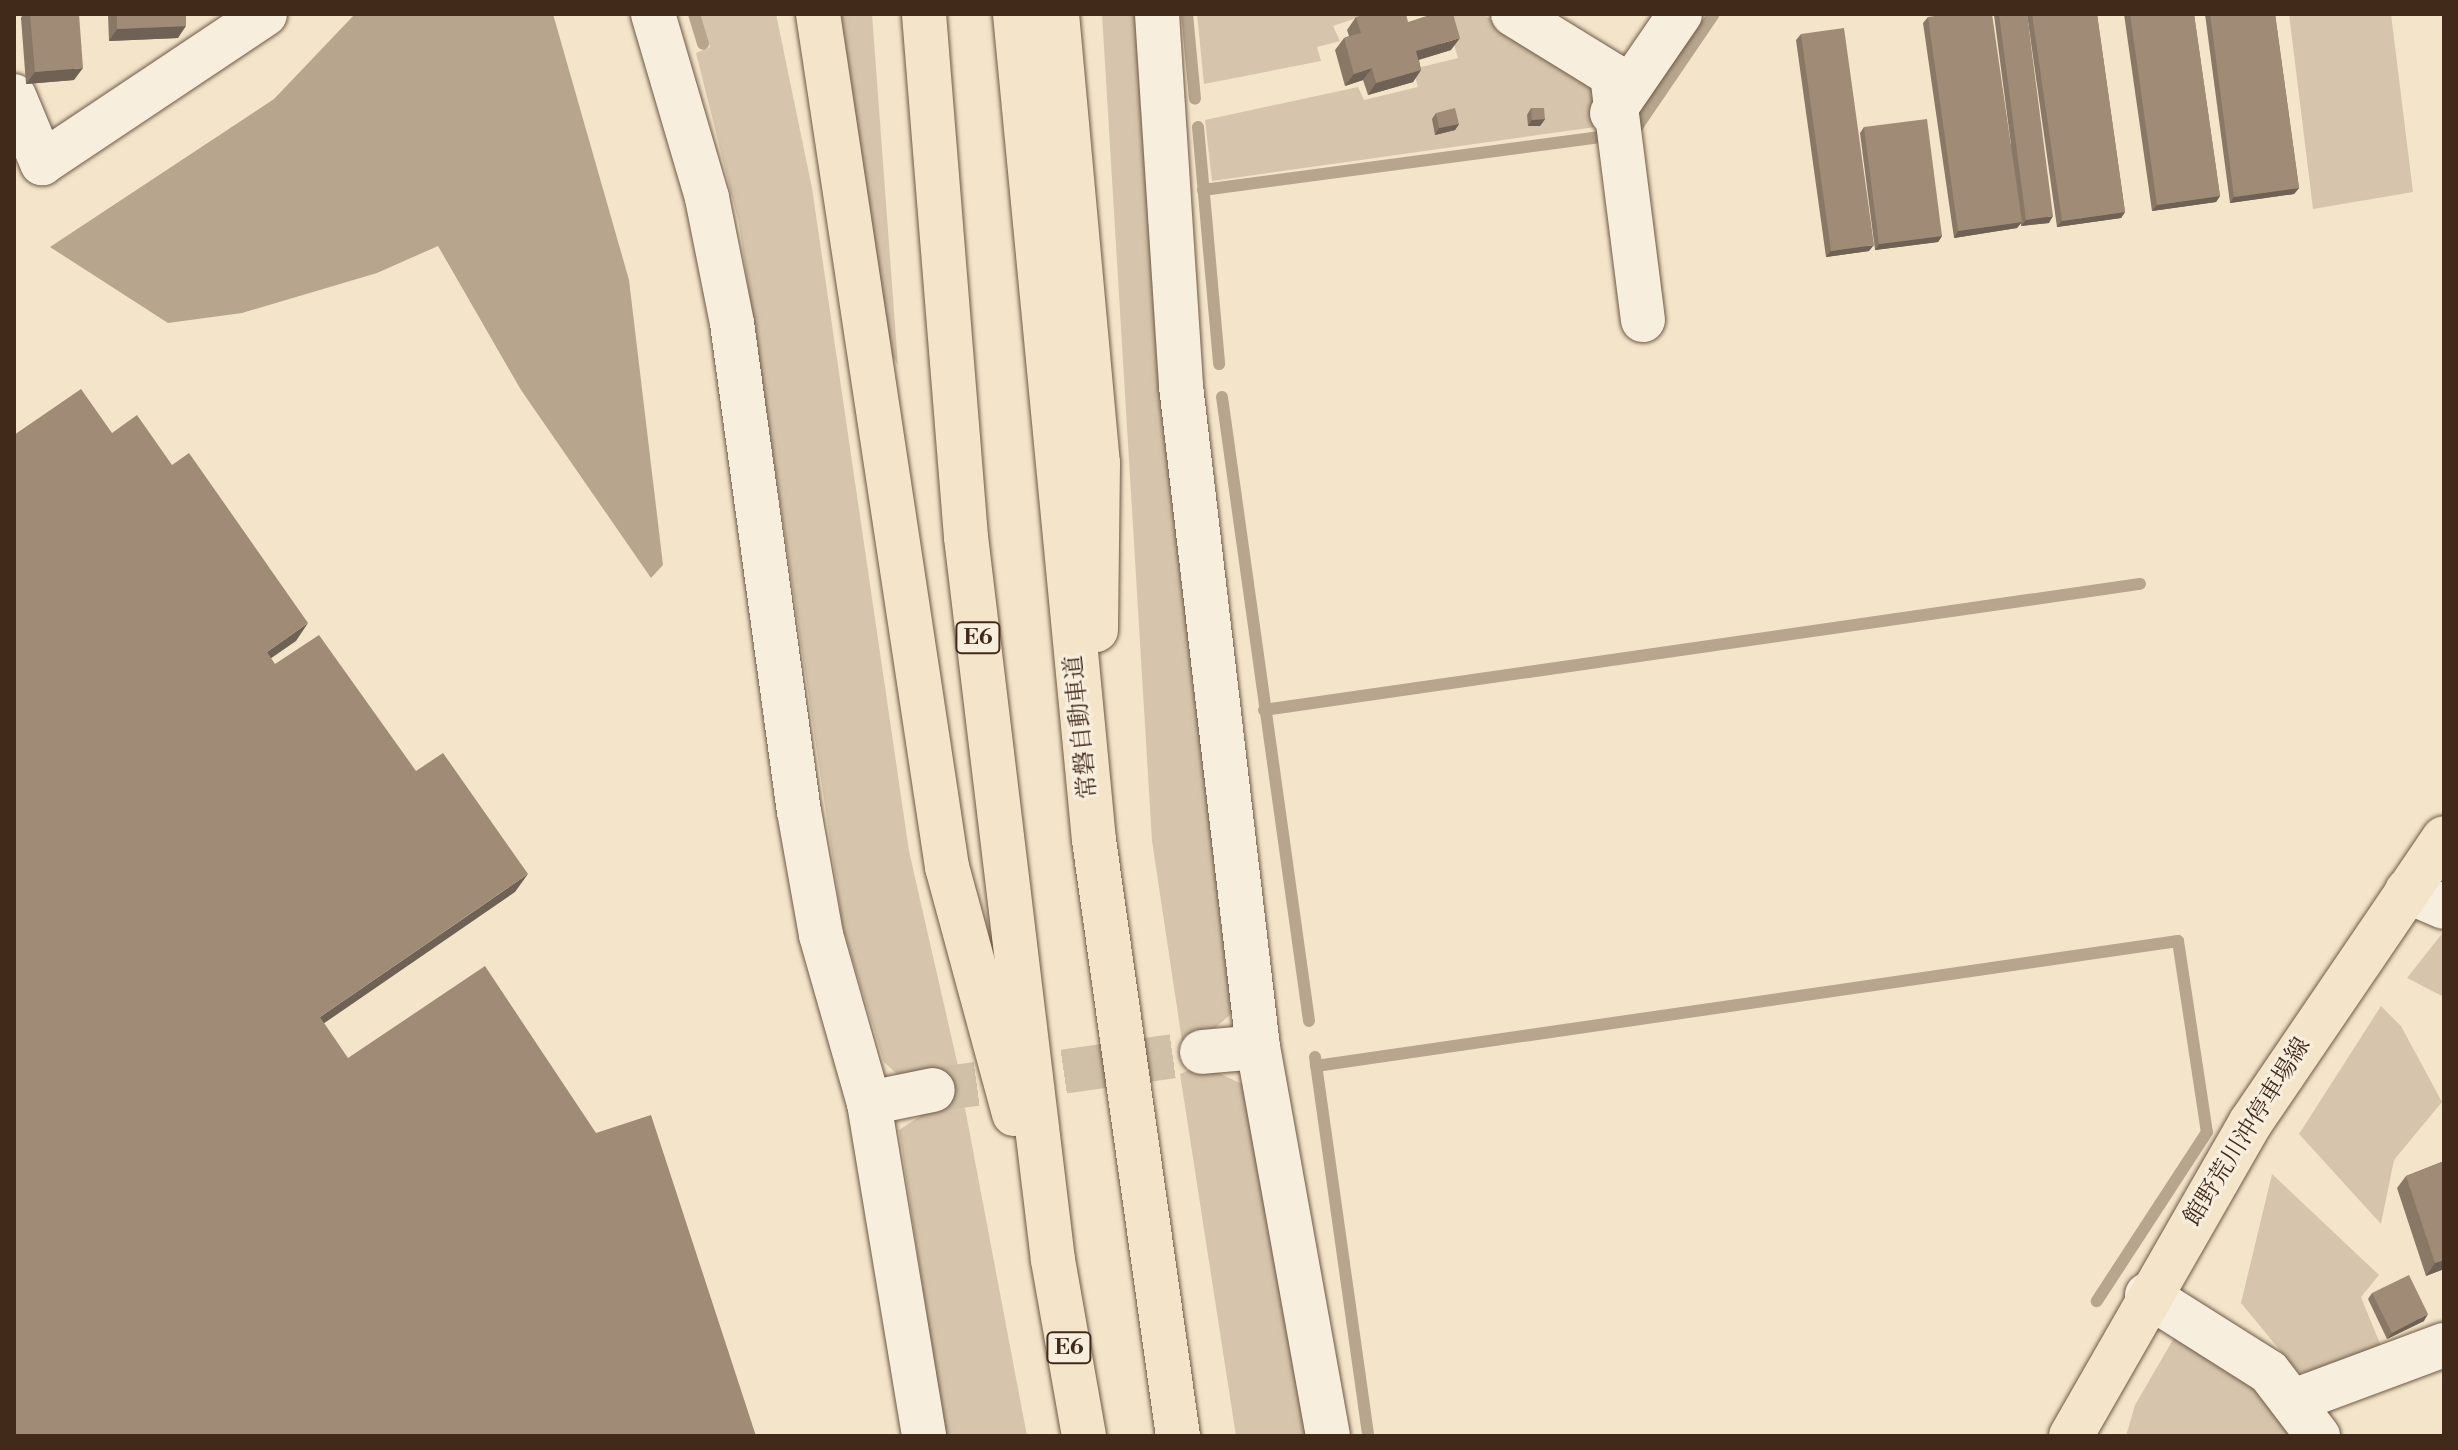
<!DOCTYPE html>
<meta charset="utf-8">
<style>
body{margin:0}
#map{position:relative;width:2458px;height:1450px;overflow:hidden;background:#f4e5ca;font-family:"Libre Bodoni","Noto Serif JP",serif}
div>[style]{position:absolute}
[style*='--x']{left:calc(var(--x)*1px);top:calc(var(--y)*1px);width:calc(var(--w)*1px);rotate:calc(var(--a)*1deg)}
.green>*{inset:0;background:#d6c5ac}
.water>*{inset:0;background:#b7a58e}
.stream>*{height:12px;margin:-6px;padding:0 6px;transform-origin:6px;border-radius:6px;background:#b7a58e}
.minor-tunnel>*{height:44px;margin-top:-22px;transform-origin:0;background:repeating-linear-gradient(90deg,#d0c0a7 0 44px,transparent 0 66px)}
.roads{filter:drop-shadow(0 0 2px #6e5947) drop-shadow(0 0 2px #6e5947)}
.minor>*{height:44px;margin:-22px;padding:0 22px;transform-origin:22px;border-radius:22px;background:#f8eedd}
.major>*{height:44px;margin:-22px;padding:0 22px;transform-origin:22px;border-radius:22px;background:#f4e5ca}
.highway>*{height:44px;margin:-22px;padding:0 22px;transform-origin:22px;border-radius:22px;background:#f4e5ca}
.wall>*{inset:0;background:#897865}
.shaded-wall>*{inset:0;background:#6f6153}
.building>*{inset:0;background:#9f8b76}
span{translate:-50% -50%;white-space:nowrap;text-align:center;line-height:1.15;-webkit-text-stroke:6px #f8eedd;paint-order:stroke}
.shield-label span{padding:2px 6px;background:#f8eedd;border:2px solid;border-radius:6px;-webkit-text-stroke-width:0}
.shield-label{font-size:22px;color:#422a1b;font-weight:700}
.street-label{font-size:24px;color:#422a1b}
.frame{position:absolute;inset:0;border:16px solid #422a1b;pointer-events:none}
</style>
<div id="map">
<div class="green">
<div style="clip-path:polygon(700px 14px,776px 14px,812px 188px,909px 851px,958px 1066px,903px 1080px,884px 1062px,843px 928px,739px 224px,696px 53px,710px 47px)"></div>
<div style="clip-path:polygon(841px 14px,872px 14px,898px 365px,890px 352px)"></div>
<div style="clip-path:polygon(1102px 14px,1135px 14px,1160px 385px,1233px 1012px,1206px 1036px,1182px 1041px,1152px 841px)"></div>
<div style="clip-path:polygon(1197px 14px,1368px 14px,1333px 26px,1340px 41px,1317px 47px,1321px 61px,1204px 84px)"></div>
<div style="clip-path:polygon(1445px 14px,1482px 14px,1599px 84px,1603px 126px,1212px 181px,1205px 120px,1358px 87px,1364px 100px,1418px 87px,1413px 69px,1458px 58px)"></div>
<div style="clip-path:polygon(2289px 14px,2391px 14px,2413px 192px,2313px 209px)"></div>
<div style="clip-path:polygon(2444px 931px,2444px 997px,2407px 978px)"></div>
<div style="clip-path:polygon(2381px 1006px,2401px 1026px,2442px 1102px,2394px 1160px,2381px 1224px,2299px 1134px)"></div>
<div style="clip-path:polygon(1202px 1065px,1246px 1086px,1312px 1436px,1236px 1436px,1180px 1074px)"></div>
<div style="clip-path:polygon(965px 1108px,1027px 1436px,945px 1436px,899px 1130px,931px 1109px)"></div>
<div style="clip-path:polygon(2272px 1174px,2379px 1275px,2361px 1297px,2381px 1346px,2318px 1377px,2297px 1371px,2241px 1303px)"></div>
<div style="clip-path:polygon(2174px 1338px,2224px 1358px,2300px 1436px,2126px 1436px,2135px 1405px)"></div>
</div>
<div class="water">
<div style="clip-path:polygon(355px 14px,553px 14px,629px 280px,663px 565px,651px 578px,521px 390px,438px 246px,377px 273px,242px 313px,168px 323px,50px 247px,274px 99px)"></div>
</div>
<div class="stream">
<div style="--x:694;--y:14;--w:31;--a:73"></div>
<div style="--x:1187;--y:14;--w:85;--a:84.6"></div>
<div style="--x:1198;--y:127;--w:238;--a:84.9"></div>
<div style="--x:1632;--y:134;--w:145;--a:-55.7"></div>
<div style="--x:1203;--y:190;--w:399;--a:-7.6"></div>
<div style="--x:1222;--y:397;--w:630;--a:82.06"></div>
<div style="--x:1264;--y:710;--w:885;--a:-8.19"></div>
<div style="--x:1315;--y:1057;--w:383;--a:82"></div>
<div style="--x:1316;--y:1066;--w:871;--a:-8.25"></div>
<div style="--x:2178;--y:941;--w:193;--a:81.4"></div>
<div style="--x:2207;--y:1132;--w:202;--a:123.1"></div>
</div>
<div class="minor-tunnel">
<div style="--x:933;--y:1090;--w:272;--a:-8"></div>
</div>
<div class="roads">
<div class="minor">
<div style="--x:653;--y:14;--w:192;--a:73.6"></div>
<div style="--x:707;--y:198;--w:127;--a:78.7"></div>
<div style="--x:732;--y:323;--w:493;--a:82.2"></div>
<div style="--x:799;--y:811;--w:126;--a:79.9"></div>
<div style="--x:821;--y:935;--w:175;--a:74.1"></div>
<div style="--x:869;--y:1103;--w:338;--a:80.6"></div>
<div style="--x:1157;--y:14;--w:373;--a:86.3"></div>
<div style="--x:1181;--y:386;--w:665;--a:83.36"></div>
<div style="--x:1258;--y:1047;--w:395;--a:79.8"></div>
<div style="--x:1513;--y:14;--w:116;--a:31.6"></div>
<div style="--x:1612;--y:75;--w:247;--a:82.8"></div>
<div style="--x:14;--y:96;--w:73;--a:67.3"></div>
<div style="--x:42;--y:163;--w:268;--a:-33.7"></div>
<div style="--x:1612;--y:113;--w:120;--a:-55.5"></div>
<div style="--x:2407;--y:891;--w:40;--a:23.4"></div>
<div style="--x:1202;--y:1052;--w:56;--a:-5.1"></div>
<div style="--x:869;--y:1103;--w:65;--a:-11.5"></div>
<div style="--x:2147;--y:1295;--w:144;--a:32.3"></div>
<div style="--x:2269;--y:1372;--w:81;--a:52.6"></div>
<div style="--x:2296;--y:1400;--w:158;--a:-20.4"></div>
</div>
<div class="major">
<div style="--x:2071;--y:1436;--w:362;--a:-60.2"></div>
<div style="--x:2251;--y:1122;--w:343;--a:-55.8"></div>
</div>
<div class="highway">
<div style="--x:818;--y:14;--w:863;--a:81.4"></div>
<div style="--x:947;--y:867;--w:256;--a:74.8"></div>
<div style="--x:924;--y:14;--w:525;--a:85.41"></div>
<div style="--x:966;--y:537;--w:728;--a:83.14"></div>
<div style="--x:1053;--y:1260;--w:179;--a:80"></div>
<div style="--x:1015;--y:14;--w:830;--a:84.54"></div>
<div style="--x:1094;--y:840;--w:602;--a:81.98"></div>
<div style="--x:1057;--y:14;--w:451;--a:84.8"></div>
<div style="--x:1098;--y:463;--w:167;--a:90.7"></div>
</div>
</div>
<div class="wall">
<div style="clip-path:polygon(23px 14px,79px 14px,74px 80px,26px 84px,21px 18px)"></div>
<div style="clip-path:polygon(108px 14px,186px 14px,178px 38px,109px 41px)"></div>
<div style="clip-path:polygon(1995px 14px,2027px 14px,2049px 223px,2021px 226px,2021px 223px,2017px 228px,1954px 238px,1923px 23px,1928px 17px,2011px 145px,1994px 15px)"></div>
<div style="clip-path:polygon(2027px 14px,2097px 14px,2125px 212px,2121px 218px,2057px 227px)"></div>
<div style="clip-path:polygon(2124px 14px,2194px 14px,2220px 196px,2216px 202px,2152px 211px)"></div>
<div style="clip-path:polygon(2205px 14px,2275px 14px,2299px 188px,2294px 194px,2230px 203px)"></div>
<div style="clip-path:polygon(1356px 17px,1408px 22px,1451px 50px,1419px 60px,1421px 70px,1413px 82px,1368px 95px,1363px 80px,1345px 86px,1335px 50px,1344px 38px,1349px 36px,1347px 30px)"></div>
<div style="clip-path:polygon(1801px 34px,1869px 251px,1826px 257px,1796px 40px)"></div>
<div style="clip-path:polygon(1531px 108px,1545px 119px,1540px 126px,1528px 126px,1527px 115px)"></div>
<div style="clip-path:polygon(1436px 113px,1459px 124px,1455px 130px,1435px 135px,1432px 119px)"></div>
<div style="clip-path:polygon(1864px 127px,1942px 236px,1938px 242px,1875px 250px,1860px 133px)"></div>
<div style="clip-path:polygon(2444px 1161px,2444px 1269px,2426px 1276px,2397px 1188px,2406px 1176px)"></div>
<div style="clip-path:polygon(2372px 1293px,2424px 1321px,2387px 1339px,2368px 1299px)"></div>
</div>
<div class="shaded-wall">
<div style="clip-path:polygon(186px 26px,178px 38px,109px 41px,117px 29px)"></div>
<div style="clip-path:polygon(1460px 38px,1451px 50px,1407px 63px,1416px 51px)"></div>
<div style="clip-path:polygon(83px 68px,74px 80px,26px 84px,35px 72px)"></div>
<div style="clip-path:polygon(1372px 68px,1363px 80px,1345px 86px,1354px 74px)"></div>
<div style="clip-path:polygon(1421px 70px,1413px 82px,1368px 95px,1376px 83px)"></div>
<div style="clip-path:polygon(1545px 119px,1540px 126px,1528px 126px,1532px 120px)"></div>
<div style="clip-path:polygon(1459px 124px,1455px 130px,1435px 135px,1439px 128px)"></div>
<div style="clip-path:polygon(2299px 188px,2294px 194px,2230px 203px,2234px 197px)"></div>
<div style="clip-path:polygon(2220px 196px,2216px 202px,2152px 211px,2157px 205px)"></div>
<div style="clip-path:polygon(2125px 212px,2121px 218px,2057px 227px,2062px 221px)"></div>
<div style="clip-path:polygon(2053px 216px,2049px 223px,2021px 226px,2026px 220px)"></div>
<div style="clip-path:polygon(2022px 222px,2017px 228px,1954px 238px,1958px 231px)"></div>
<div style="clip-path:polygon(1942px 236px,1938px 242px,1875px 250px,1879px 244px)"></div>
<div style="clip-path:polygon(1874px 245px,1869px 251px,1826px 257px,1831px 251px)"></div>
<div style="clip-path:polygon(308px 623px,296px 641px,254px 670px,267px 652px)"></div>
<div style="clip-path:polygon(528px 874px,515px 892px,307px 1035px,320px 1017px)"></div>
<div style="clip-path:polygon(2444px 1260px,2444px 1269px,2426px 1276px,2435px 1263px)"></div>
<div style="clip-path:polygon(2428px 1314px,2424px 1321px,2387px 1339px,2392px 1333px)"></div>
</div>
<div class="building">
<div style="clip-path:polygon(30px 14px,79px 14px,83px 68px,35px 72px)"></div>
<div style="clip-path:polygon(117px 14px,186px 14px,186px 26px,117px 29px)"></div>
<div style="clip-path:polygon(1367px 14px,1406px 14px,1408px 22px,1433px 14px,1453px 14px,1460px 38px,1416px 51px,1421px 70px,1376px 83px,1372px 68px,1354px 74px,1344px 38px,1361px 33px,1356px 17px)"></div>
<div style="clip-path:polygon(1950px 14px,1992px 14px,2022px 222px,1958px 231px,1928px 17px)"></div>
<div style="clip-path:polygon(1999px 14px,2027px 14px,2053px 216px,2026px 220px)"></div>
<div style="clip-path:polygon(2032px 14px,2097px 14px,2125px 212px,2062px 221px)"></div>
<div style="clip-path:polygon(2130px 14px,2194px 14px,2220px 196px,2157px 205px)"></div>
<div style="clip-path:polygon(2210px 14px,2275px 14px,2299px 188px,2234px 197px)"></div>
<div style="clip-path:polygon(1844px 28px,1874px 245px,1831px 251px,1801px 34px)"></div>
<div style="clip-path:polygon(1455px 108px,1459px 124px,1439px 128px,1436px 113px)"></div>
<div style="clip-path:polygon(1531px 108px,1544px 108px,1545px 119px,1532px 120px)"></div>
<div style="clip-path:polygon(1927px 119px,1942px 236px,1879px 244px,1864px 127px)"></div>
<div style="clip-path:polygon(81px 389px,112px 433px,137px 415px,172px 465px,189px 453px,308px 623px,267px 652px,275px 664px,319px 635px,416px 771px,443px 753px,528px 874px,320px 1017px,348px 1058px,485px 966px,596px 1133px,651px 1115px,756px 1436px,14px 1436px,14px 435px)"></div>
<div style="clip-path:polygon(2444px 1161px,2444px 1260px,2435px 1263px,2406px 1176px)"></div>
<div style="clip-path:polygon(2409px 1275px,2428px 1314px,2392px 1333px,2372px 1293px)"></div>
</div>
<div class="shield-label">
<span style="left:978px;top:638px">E6</span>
<span style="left:1069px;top:1348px">E6</span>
</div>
<div class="street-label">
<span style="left:1082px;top:727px;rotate:-96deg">常磐自動車道</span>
<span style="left:2248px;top:1132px;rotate:-58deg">館野荒川沖停車場線</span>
</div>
<div class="frame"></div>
</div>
